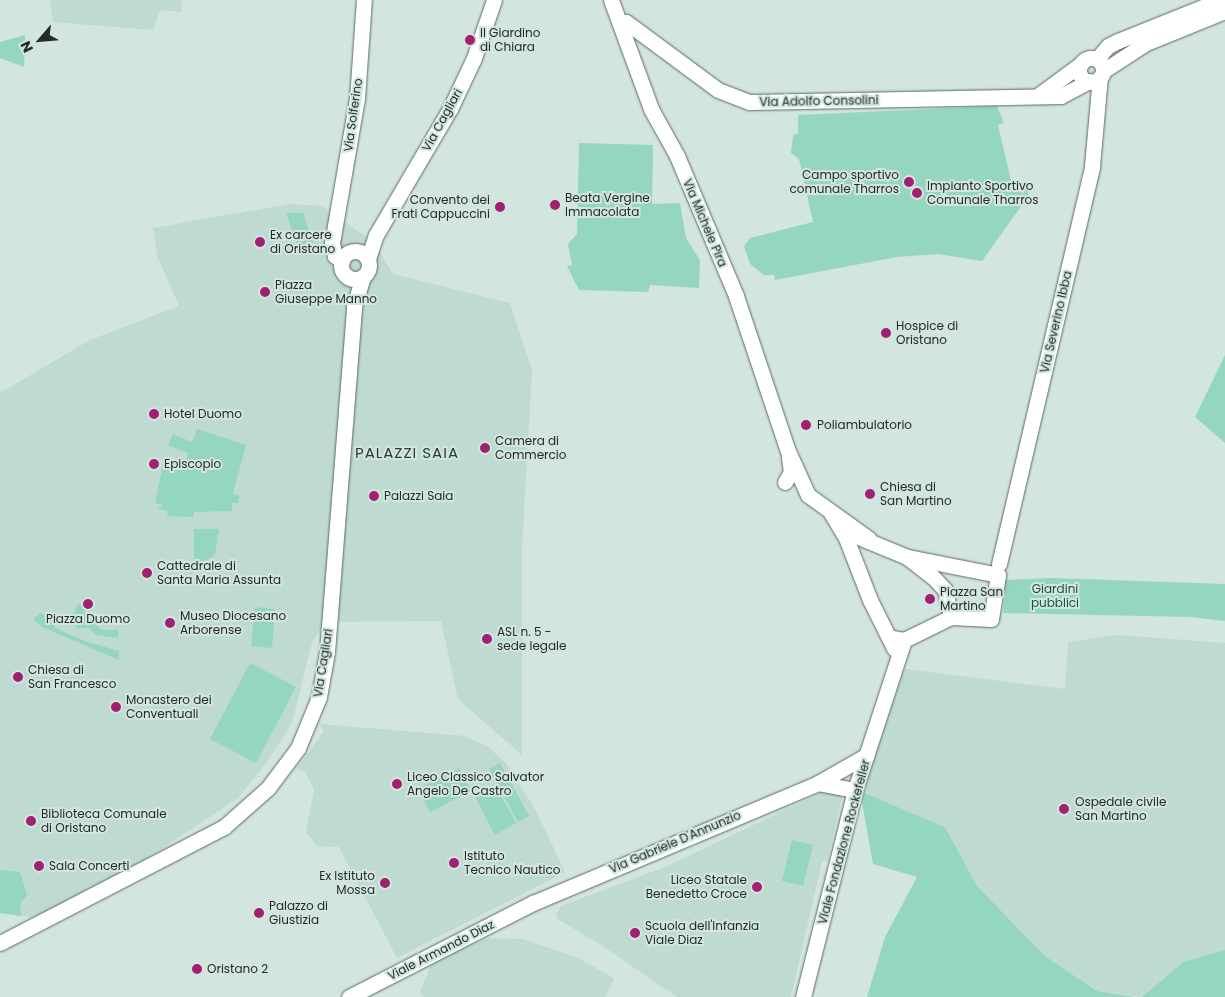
<!DOCTYPE html>
<style>
body{margin:0}
#map{position:relative;width:1225px;height:997px;overflow:hidden;background:#d2e5de;font-family:Poppins,sans-serif}
div>[style]{position:absolute}
[style*='--x']{left:calc(var(--x)*1px);top:calc(var(--y)*1px);width:calc(var(--w)*1px);rotate:calc(var(--a)*1deg)}
.built>*{inset:0;background:#bfdad0}
.green>*{inset:0;background:#95d6c0}
.roads{filter:drop-shadow(0 0 1px #596963) drop-shadow(0 0 1px #596963)}
.secondary>*{height:15px;margin:-7.5px;padding:0 7.5px;transform-origin:7.5px;border-radius:7.5px;background:#fff}
.secondary>.ring{margin:-7.5px;padding:0;box-sizing:content-box;background:none;border:15px solid #fff;border-radius:50%}
.dots>*{width:14px;height:14px;translate:-50% -50%;box-sizing:border-box;border:2px solid #d2e5de;border-radius:50%}
span{translate:-50% -50%;white-space:nowrap;text-align:center;line-height:1.15;-webkit-text-stroke:4px #d2e5de;paint-order:stroke}
.poi-label{font-size:12px;color:#242b29}
.left{translate:0 -50%;text-align:left}
.right{translate:-100% -50%;text-align:right}
.street-label{font-size:12px;color:#242b29}
.park-label{font-size:12px;color:#185242}
.quarter-label{font-size:15px;color:#2d3c37;letter-spacing:1px}
.north{position:absolute;left:15px;top:15px;width:50px;height:50px;-webkit-text-stroke:4px #d2e5de;paint-order:stroke;rotate:243deg;font-size:14px;font-weight:700;line-height:20px;text-align:center;color:#242b29}
.north::after{content:'';display:block;margin:auto;width:18px;height:22px;background:#242b29;clip-path:polygon(50% 0,100% 100%,50% 72%,0 100%)}
</style>
<div id="map">
<div class="built">
<div style="clip-path:polygon(50px 0,182px 0,181px 12px,160px 10px,153px 30px,53px 22px)"></div>
<div style="clip-path:polygon(289px 204px,321px 206px,373px 241px,393px 274px,510px 303px,532px 370px,522px 548px,522px 755px,458px 699px,441px 621px,326px 622px,312px 642px,292px 723px,265px 765px,238px 798px,160px 850px,76px 902px,31px 917px,0 913px,0 393px,90px 340px,179px 306px,158px 258px,153px 228px)"></div>
<div style="clip-path:polygon(1117px 635px,1225px 643px,1225px 950px,1183px 962px,1142px 997px,1097px 991px,1045px 956px,977px 886px,945px 827px,861px 791px,905px 669px,1065px 689px,1068px 642px)"></div>
<div style="clip-path:polygon(319px 724px,465px 736px,488px 747px,506px 763px,536px 811px,565px 872px,397px 958px,339px 847px,317px 846px,306px 832px,314px 789px,305px 772px,297px 768px,324px 731px)"></div>
<div style="clip-path:polygon(829px 789px,842px 797px,828px 859px,822px 862px,791px 997px,677px 997px,601px 945px,559px 920px,556px 915px,561px 906px,665px 867px)"></div>
<div style="clip-path:polygon(488px 938px,523px 939px,576px 957px,614px 978px,605px 997px,424px 997px,420px 992px,432px 962px)"></div>
</div>
<div class="green">
<div style="clip-path:polygon(25px 35px,24px 67px,0 58px,0 42px)"></div>
<div style="clip-path:polygon(997px 106px,1004px 123px,998px 125px,1013px 189px,1020px 184px,1029px 190px,1027px 198px,982px 261px,938px 254px,897px 257px,775px 280px,774px 275px,764px 275px,750px 264px,744px 246px,750px 238px,813px 222px,799px 159px,791px 153px,793px 135px,798px 134px,798px 115px)"></div>
<div style="clip-path:polygon(579px 143px,653px 145px,652px 204px,680px 203px,686px 238px,700px 260px,699px 288px,650px 285px,648px 292px,579px 290px,567px 266px,572px 265px,568px 244px,577px 234px)"></div>
<div style="clip-path:polygon(286px 213px,303px 213px,313px 242px,298px 247px)"></div>
<div style="clip-path:polygon(1225px 355px,1225px 443px,1195px 417px)"></div>
<div style="clip-path:polygon(197px 429px,246px 445px,233px 494px,240px 496px,238px 503px,232px 503px,232px 511px,194px 512px,193px 517px,167px 516px,168px 511px,157px 509px,163px 505px,155px 503px,164px 461px,185px 468px,188px 453px,168px 445px,173px 434px,192px 442px)"></div>
<div style="clip-path:polygon(194px 529px,219px 529px,215px 555px,197px 565px,194px 560px)"></div>
<div style="clip-path:polygon(1053px 578px,1225px 584px,1225px 621px,1191px 617px,1003px 613px,1006px 580px)"></div>
<div style="clip-path:polygon(77px 604px,85px 605px,85px 613px,101px 630px,118px 630px,118px 638px,96px 635px,89px 628px,77px 628px,68px 619px,76px 611px)"></div>
<div style="clip-path:polygon(255px 607px,275px 609px,272px 648px,251px 646px)"></div>
<div style="clip-path:polygon(41px 613px,54px 622px,55px 628px,85px 641px,119px 651px,119px 660px,42px 627px,33px 619px)"></div>
<div style="clip-path:polygon(250px 663px,296px 687px,256px 763px,210px 739px)"></div>
<div style="clip-path:polygon(500px 763px,529px 816px,518px 822px,489px 769px)"></div>
<div style="clip-path:polygon(459px 768px,471px 791px,430px 812px,418px 789px)"></div>
<div style="clip-path:polygon(496px 786px,516px 823px,495px 835px,475px 797px)"></div>
<div style="clip-path:polygon(860px 791px,945px 827px,977px 886px,1045px 956px,1097px 991px,1135px 997px,867px 997px,885px 937px,917px 877px,873px 864px)"></div>
<div style="clip-path:polygon(792px 840px,813px 845px,803px 886px,782px 881px)"></div>
<div style="clip-path:polygon(0 870px,20px 872px,27px 895px,20px 904px,21px 916px,0 913px)"></div>
<div style="clip-path:polygon(1225px 950px,1225px 997px,1142px 997px,1183px 962px)"></div>
</div>
<div class="roads">
<div class="secondary">
<div style="--x:611;--y:0;--w:116;--a:69.8"></div>
<div style="--x:651;--y:109;--w:54;--a:61"></div>
<div style="--x:677;--y:156;--w:152;--a:67.1"></div>
<div style="--x:736;--y:296;--w:163;--a:71.5"></div>
<div style="--x:788;--y:451;--w:48;--a:65.6"></div>
<div style="--x:808;--y:495;--w:75;--a:35.8"></div>
<div style="--x:622;--y:24;--w:4;--a:-27"></div>
<div style="--x:626;--y:22;--w:114;--a:36.5"></div>
<div style="--x:718;--y:90;--w:34;--a:21"></div>
<div style="--x:750;--y:102;--w:311;--a:-1.1"></div>
<div style="--x:1061;--y:96;--w:32;--a:-28"></div>
<div class="ring" style="left:1079px;top:58px;width:9px;height:9px"></div>
<div style="--x:1097;--y:59;--w:17;--a:-50"></div>
<div style="--x:1108;--y:46;--w:11;--a:-27"></div>
<div style="--x:1118;--y:41;--w:110;--a:-21.9"></div>
<div style="--x:1103;--y:71;--w:51;--a:-33.1"></div>
<div style="--x:1146;--y:43;--w:85;--a:-22.1"></div>
<div style="--x:1040;--y:94;--w:51;--a:-36.2"></div>
<div class="ring" style="left:341px;top:251px;width:13px;height:13px"></div>
<div style="--x:368;--y:259;--w:25;--a:-72"></div>
<div style="--x:376;--y:235;--w:146;--a:-59.6"></div>
<div style="--x:450;--y:109;--w:56;--a:-64.8"></div>
<div style="--x:474;--y:58;--w:61;--a:-71"></div>
<div style="--x:342;--y:261;--w:9;--a:-144"></div>
<div style="--x:335;--y:256;--w:13;--a:-103"></div>
<div style="--x:332;--y:243;--w:146;--a:-80.2"></div>
<div style="--x:357;--y:99;--w:99;--a:-86"></div>
<div style="--x:785;--y:482;--w:12;--a:-59"></div>
<div style="--x:791;--y:472;--w:15;--a:-98"></div>
<div style="--x:831;--y:513;--w:29;--a:59"></div>
<div style="--x:846;--y:538;--w:66;--a:68.8"></div>
<div style="--x:870;--y:600;--w:54;--a:63.4"></div>
<div style="--x:861;--y:538;--w:50;--a:22.4"></div>
<div style="--x:907;--y:557;--w:33;--a:38"></div>
<div style="--x:933;--y:577;--w:18;--a:47"></div>
<div style="--x:945;--y:590;--w:28;--a:77"></div>
<div style="--x:999;--y:564;--w:409;--a:-76.8"></div>
<div style="--x:1092;--y:166;--w:89;--a:-84.9"></div>
<div style="--x:892;--y:638;--w:12;--a:9"></div>
<div style="--x:904;--y:640;--w:52;--a:-26.1"></div>
<div style="--x:951;--y:617;--w:40;--a:2.9"></div>
<div style="--x:991;--y:619;--w:45;--a:-81"></div>
<div style="--x:998;--y:575;--w:93;--a:-168.8"></div>
<div style="--x:818;--y:783;--w:38;--a:11"></div>
<div style="--x:0;--y:943;--w:252;--a:-27.4"></div>
<div style="--x:224;--y:827;--w:59;--a:-41.6"></div>
<div style="--x:268;--y:788;--w:50;--a:-53.1"></div>
<div style="--x:298;--y:748;--w:55;--a:-67.6"></div>
<div style="--x:319;--y:697;--w:46;--a:-79.9"></div>
<div style="--x:327;--y:652;--w:347;--a:-85.5"></div>
<div style="--x:354;--y:306;--w:30;--a:-73"></div>
<div style="--x:349;--y:997;--w:207;--a:-27.1"></div>
<div style="--x:533;--y:903;--w:309;--a:-22.8"></div>
<div style="--x:818;--y:783;--w:56;--a:-29.7"></div>
<div style="--x:803;--y:997;--w:213;--a:-75.9"></div>
<div style="--x:855;--y:790;--w:158;--a:-71.9"></div>
</div>
</div>
<div class="dots">
<div style="left:470px;top:40px;background:#a02071"></div>
<div style="left:909px;top:182px;background:#a02071"></div>
<div style="left:917px;top:193px;background:#a02071"></div>
<div style="left:555px;top:205px;background:#a02071"></div>
<div style="left:500px;top:207px;background:#a02071"></div>
<div style="left:260px;top:242px;background:#a02071"></div>
<div style="left:265px;top:292px;background:#a02071"></div>
<div style="left:886px;top:333px;background:#a02071"></div>
<div style="left:154px;top:414px;background:#a02071"></div>
<div style="left:806px;top:425px;background:#a02071"></div>
<div style="left:485px;top:448px;background:#a02071"></div>
<div style="left:154px;top:464px;background:#a02071"></div>
<div style="left:870px;top:494px;background:#a02071"></div>
<div style="left:374px;top:496px;background:#a02071"></div>
<div style="left:147px;top:573px;background:#a02071"></div>
<div style="left:930px;top:599px;background:#a02071"></div>
<div style="left:88px;top:604px;background:#a02071"></div>
<div style="left:170px;top:623px;background:#a02071"></div>
<div style="left:487px;top:639px;background:#a02071"></div>
<div style="left:18px;top:677px;background:#a02071"></div>
<div style="left:116px;top:707px;background:#a02071"></div>
<div style="left:397px;top:784px;background:#a02071"></div>
<div style="left:1064px;top:809px;background:#a02071"></div>
<div style="left:31px;top:821px;background:#a02071"></div>
<div style="left:454px;top:863px;background:#a02071"></div>
<div style="left:39px;top:866px;background:#a02071"></div>
<div style="left:385px;top:883px;background:#a02071"></div>
<div style="left:757px;top:887px;background:#a02071"></div>
<div style="left:259px;top:913px;background:#a02071"></div>
<div style="left:635px;top:933px;background:#a02071"></div>
<div style="left:197px;top:969px;background:#a02071"></div>
</div>
<div class="poi-label">
<span class="left" style="left:480px;top:40px">Il Giardino<br>di Chiara</span>
<span class="right" style="left:899px;top:182px">Campo sportivo<br>comunale Tharros</span>
<span class="left" style="left:927px;top:193px">Impianto Sportivo<br>Comunale Tharros</span>
<span class="left" style="left:565px;top:205px">Beata Vergine<br>Immacolata</span>
<span class="right" style="left:490px;top:207px">Convento dei<br>Frati Cappuccini</span>
<span class="left" style="left:270px;top:242px">Ex carcere<br>di Oristano</span>
<span class="left" style="left:275px;top:292px">Piazza<br>Giuseppe Manno</span>
<span class="left" style="left:896px;top:333px">Hospice di<br>Oristano</span>
<span class="left" style="left:164px;top:414px">Hotel Duomo</span>
<span class="left" style="left:817px;top:425px">Poliambulatorio</span>
<span class="left" style="left:495px;top:448px">Camera di<br>Commercio</span>
<span class="left" style="left:164px;top:464px">Episcopio</span>
<span class="left" style="left:880px;top:494px">Chiesa di<br>San Martino</span>
<span class="left" style="left:384px;top:496px">Palazzi Saia</span>
<span class="left" style="left:157px;top:573px">Cattedrale di<br>Santa Maria Assunta</span>
<span class="left" style="left:940px;top:599px">Piazza San<br>Martino</span>
<span class="left" style="left:180px;top:623px">Museo Diocesano<br>Arborense</span>
<span style="left:88px;top:619px">Piazza Duomo</span>
<span class="left" style="left:497px;top:639px">ASL n. 5 -<br>sede legale</span>
<span class="left" style="left:28px;top:677px">Chiesa di<br>San Francesco</span>
<span class="left" style="left:126px;top:707px">Monastero dei<br>Conventuali</span>
<span class="left" style="left:407px;top:784px">Liceo Classico Salvator<br>Angelo De Castro</span>
<span class="left" style="left:1075px;top:809px">Ospedale civile<br>San Martino</span>
<span class="left" style="left:41px;top:821px">Biblioteca Comunale<br>di Oristano</span>
<span class="left" style="left:464px;top:863px">Istituto<br>Tecnico Nautico</span>
<span class="left" style="left:49px;top:866px">Sala Concerti</span>
<span class="right" style="left:375px;top:883px">Ex Istituto<br>Mossa</span>
<span class="right" style="left:747px;top:887px">Liceo Statale<br>Benedetto Croce</span>
<span class="left" style="left:269px;top:913px">Palazzo di<br>Giustizia</span>
<span class="left" style="left:645px;top:933px">Scuola dell'Infanzia<br>Viale Diaz</span>
<span class="left" style="left:207px;top:969px">Oristano 2</span>
</div>
<div class="street-label">
<span style="left:819px;top:101px;rotate:-1deg">Via Adolfo Consolini</span>
<span style="left:353px;top:115px;rotate:-82deg">Via Solferino</span>
<span style="left:442px;top:120px;rotate:-61deg">Via Cagliari</span>
<span style="left:705px;top:223px;rotate:67deg">Via Michele Pira</span>
<span style="left:1056px;top:322px;rotate:-77deg">Via Severino Ibba</span>
<span style="left:323px;top:663px;rotate:-81deg">Via Cagliari</span>
<span style="left:675px;top:842px;rotate:-23deg">Via Gabriele D'Annunzio</span>
<span style="left:844px;top:842px;rotate:-75deg">Viale Fondazione Rockefeller</span>
<span style="left:441px;top:950px;rotate:-27deg">Viale Armando Diaz</span>
</div>
<div class="park-label">
<span style="left:1055px;top:596px">Giardini<br>pubblici</span>
</div>
<div class="quarter-label">
<span style="left:407px;top:453px">PALAZZI SAIA</span>
</div>
<div class="north">N</div>
</div>
